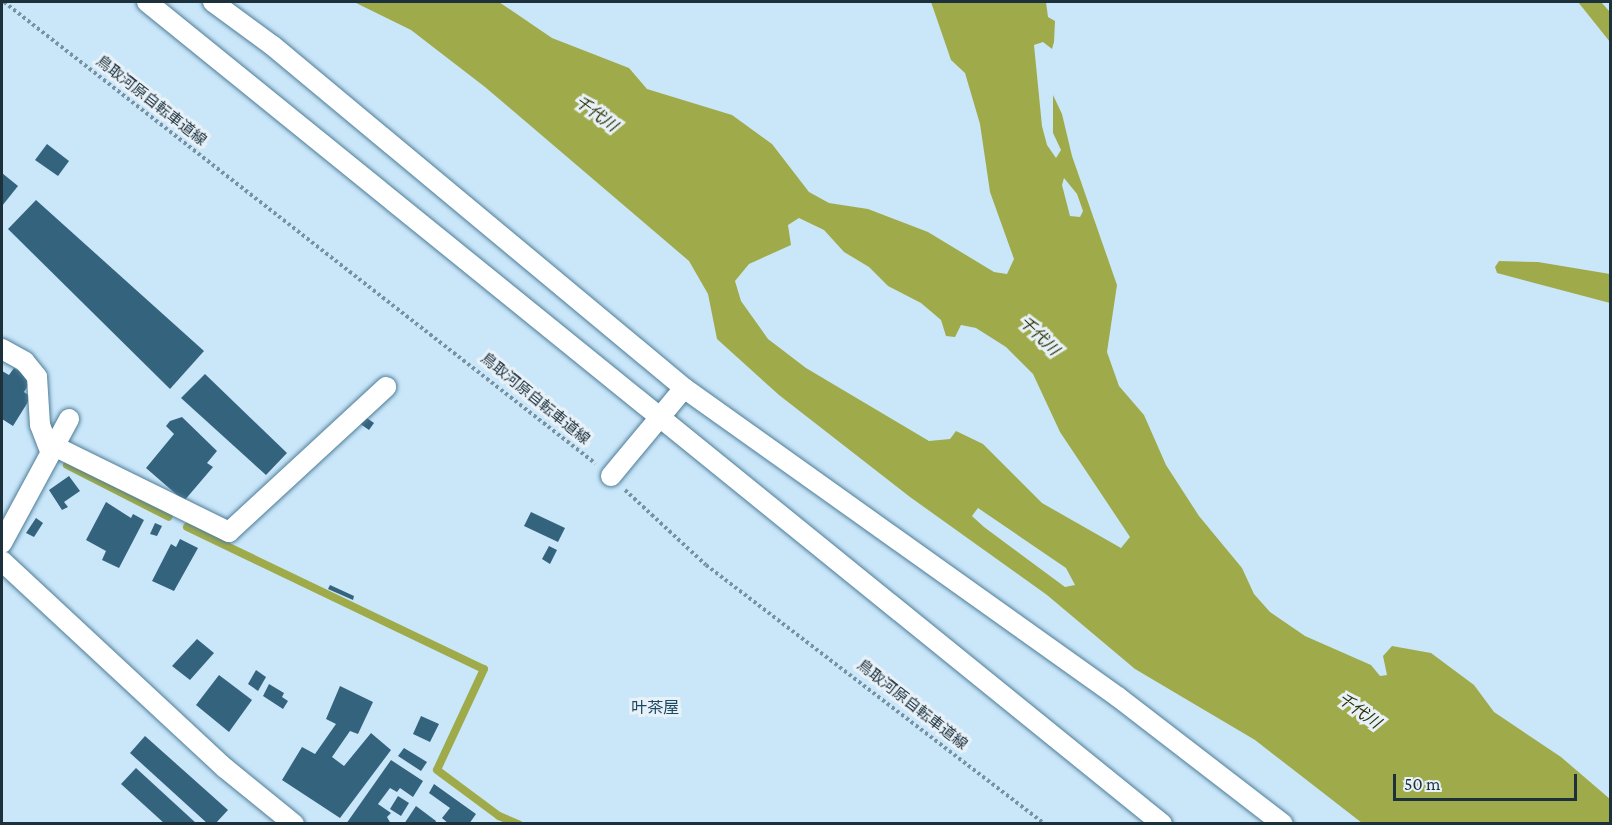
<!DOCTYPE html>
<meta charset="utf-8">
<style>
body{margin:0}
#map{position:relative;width:1612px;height:825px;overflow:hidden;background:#cae7fa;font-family:"Crimson Pro","Noto Sans JP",serif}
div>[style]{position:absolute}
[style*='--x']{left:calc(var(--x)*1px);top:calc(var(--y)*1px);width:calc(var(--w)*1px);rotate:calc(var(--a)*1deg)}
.water>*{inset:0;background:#9fab4a}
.stream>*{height:8px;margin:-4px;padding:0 4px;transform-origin:4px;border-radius:4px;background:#9fab4a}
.building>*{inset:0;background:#34637d}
.path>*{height:4px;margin-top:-2px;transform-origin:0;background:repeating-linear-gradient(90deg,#7992a1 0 3px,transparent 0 6px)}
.roads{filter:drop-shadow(0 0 2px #4e7d98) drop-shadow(0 0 2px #4e7d98)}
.minor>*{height:20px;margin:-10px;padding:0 10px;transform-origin:10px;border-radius:10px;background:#fff}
span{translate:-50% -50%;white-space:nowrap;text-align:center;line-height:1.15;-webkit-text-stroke:6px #e8f1f7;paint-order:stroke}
.street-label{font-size:15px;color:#1d313d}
.water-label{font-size:16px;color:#2c3106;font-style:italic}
.neighbourhood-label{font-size:16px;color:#194962}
.frame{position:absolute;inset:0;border:3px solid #1d313d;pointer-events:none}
.scale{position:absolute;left:1393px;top:774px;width:184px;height:27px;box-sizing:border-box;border:3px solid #1d313d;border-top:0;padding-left:8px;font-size:18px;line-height:21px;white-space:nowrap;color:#1d313d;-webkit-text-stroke:4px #e8f1f7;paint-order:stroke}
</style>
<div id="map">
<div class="water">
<div style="clip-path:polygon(evenodd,354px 2px,499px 2px,552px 38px,629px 68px,647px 89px,732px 115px,772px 144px,809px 192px,829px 203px,868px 209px,928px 232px,994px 272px,1007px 274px,1014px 259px,990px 192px,980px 124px,965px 73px,951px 60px,931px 2px,1046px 2px,1048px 17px,1055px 21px,1054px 42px,1052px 49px,1043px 42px,1034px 45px,1042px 126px,1047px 145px,1056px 158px,1061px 150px,1053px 133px,1053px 95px,1062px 114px,1072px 156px,1117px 285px,1107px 352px,1119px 386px,1144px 415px,1166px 465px,1199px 516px,1242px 568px,1254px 594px,1270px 612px,1305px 636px,1371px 665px,1380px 676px,1387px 675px,1383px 656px,1392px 646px,1431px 653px,1474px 685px,1494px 712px,1561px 757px,1610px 799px,1610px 823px,1362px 823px,1255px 740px,1135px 669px,1047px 595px,910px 497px,779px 395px,717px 339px,708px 294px,689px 261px,485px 87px,411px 30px,354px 2px,1064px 178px,1077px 194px,1083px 211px,1080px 217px,1070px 216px,1062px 185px,1064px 178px,354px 2px,799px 218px,824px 230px,844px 252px,869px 267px,888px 286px,921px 303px,941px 320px,946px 336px,955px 337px,961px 325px,976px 328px,1006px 347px,1033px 374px,1060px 432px,1130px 537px,1121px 548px,1042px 503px,983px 444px,956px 431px,950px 439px,929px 441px,806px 368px,768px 339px,741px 301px,735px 281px,749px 264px,791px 245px,788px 225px,799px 218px,354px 2px,978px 508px,1066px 568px,1075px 585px,1065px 587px,984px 527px,972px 516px,978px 508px)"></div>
<div style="clip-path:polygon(1578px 2px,1601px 2px,1610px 12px,1610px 42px)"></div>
<div style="clip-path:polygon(1499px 261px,1538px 262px,1610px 274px,1610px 303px,1497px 273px,1495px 267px)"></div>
</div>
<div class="stream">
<div style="--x:67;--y:465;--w:114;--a:27"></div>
<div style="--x:187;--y:527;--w:329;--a:25.6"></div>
<div style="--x:484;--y:669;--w:111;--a:115"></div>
<div style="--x:437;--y:770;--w:77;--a:36.6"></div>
<div style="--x:499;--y:816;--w:21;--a:23"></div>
</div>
<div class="building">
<div style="clip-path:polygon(47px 144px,69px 161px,58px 176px,35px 160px)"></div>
<div style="clip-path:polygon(2px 173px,18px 186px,2px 206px)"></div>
<div style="clip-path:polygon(36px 200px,204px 351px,170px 389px,8px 229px)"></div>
<div style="clip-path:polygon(14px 368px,32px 379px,24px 392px,31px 397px,13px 426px,2px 419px,2px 371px,9px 375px)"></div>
<div style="clip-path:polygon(205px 374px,287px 453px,266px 475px,181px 398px)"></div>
<div style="clip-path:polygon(364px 416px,374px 423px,369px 430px,359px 423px)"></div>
<div style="clip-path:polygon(182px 417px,217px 451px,207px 463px,213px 467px,184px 501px,146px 468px,174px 434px,166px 426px,170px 421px)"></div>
<div style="clip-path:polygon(69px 476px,80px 491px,64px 502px,68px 507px,62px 510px,49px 490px)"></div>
<div style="clip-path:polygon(106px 502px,131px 518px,133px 514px,144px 520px,119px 568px,102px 560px,106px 551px,86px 540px)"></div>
<div style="clip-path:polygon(531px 512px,565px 528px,558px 542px,524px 526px)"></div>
<div style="clip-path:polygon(36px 518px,43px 523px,34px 537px,26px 533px)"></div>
<div style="clip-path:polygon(155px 523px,162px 526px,157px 536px,150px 534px)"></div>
<div style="clip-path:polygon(180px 539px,198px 548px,174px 591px,152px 581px,171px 544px,176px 547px)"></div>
<div style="clip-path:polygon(549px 546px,557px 550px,550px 564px,542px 559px)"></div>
<div style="clip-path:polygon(330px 585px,354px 596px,353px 600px,328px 589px)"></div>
<div style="clip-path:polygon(197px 639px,214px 653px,190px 680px,172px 666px)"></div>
<div style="clip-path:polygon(256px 670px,266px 677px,258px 691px,248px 684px)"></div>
<div style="clip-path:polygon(219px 675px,252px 700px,229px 732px,196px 705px)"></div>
<div style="clip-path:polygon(269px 684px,284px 693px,282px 697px,288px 701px,283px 709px,263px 696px)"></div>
<div style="clip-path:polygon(340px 686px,373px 702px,358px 734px,350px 731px,332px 757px,344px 766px,371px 733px,391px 750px,340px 818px,282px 780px,302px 747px,315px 754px,336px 724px,326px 719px)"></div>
<div style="clip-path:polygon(421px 716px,439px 724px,430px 742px,413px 734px)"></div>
<div style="clip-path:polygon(145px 736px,228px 810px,215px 824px,208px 824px,130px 753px)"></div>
<div style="clip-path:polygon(404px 748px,427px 762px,421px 771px,398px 756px)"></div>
<div style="clip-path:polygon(391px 760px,423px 781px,413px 797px,400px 788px,397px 792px,390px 788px,378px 804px,391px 813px,387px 817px,391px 824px,346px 824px)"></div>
<div style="clip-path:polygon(136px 768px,197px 824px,165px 824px,121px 784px)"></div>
<div style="clip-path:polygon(434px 784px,476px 814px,469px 824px,449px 824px,442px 818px,450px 808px,429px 793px)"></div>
<div style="clip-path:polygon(398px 796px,409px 803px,401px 816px,390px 809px)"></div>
<div style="clip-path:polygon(416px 806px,436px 821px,435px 824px,404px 824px)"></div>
</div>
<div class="path">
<div style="--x:4;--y:2;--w:750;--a:37.96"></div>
<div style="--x:625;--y:490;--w:110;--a:42.8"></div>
<div style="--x:706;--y:565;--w:427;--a:37.4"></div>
</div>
<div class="roads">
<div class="minor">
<div style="--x:147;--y:2;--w:1306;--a:39"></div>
<div style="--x:213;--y:2;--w:74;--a:36.3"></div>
<div style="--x:273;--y:46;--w:535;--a:39.76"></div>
<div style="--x:684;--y:388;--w:533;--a:35.45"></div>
<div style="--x:1118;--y:697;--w:208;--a:37.6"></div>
<div style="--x:2;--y:349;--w:26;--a:29"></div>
<div style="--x:25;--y:362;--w:19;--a:51"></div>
<div style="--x:37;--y:377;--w:48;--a:86.4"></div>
<div style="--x:40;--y:425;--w:30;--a:69"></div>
<div style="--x:54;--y:446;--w:195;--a:26.2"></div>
<div style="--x:229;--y:532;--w:214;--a:-42.7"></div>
<div style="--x:611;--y:476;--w:114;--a:-50.3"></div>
<div style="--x:2;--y:543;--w:141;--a:-61.6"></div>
<div style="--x:2;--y:561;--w:304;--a:42.9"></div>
<div style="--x:225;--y:768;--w:89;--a:39.1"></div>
</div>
</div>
<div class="street-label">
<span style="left:151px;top:101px;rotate:38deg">鳥取河原自転車道線</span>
<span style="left:535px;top:399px;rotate:39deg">鳥取河原自転車道線</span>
<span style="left:912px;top:705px;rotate:38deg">鳥取河原自転車道線</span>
</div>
<div class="water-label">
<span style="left:596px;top:114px;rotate:36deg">千代川</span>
<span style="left:1039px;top:336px;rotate:44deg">千代川</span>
<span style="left:1359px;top:711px;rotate:36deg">千代川</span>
</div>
<div class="neighbourhood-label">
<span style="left:655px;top:708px">叶茶屋</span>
</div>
<div class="frame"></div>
<div class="scale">50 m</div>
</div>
